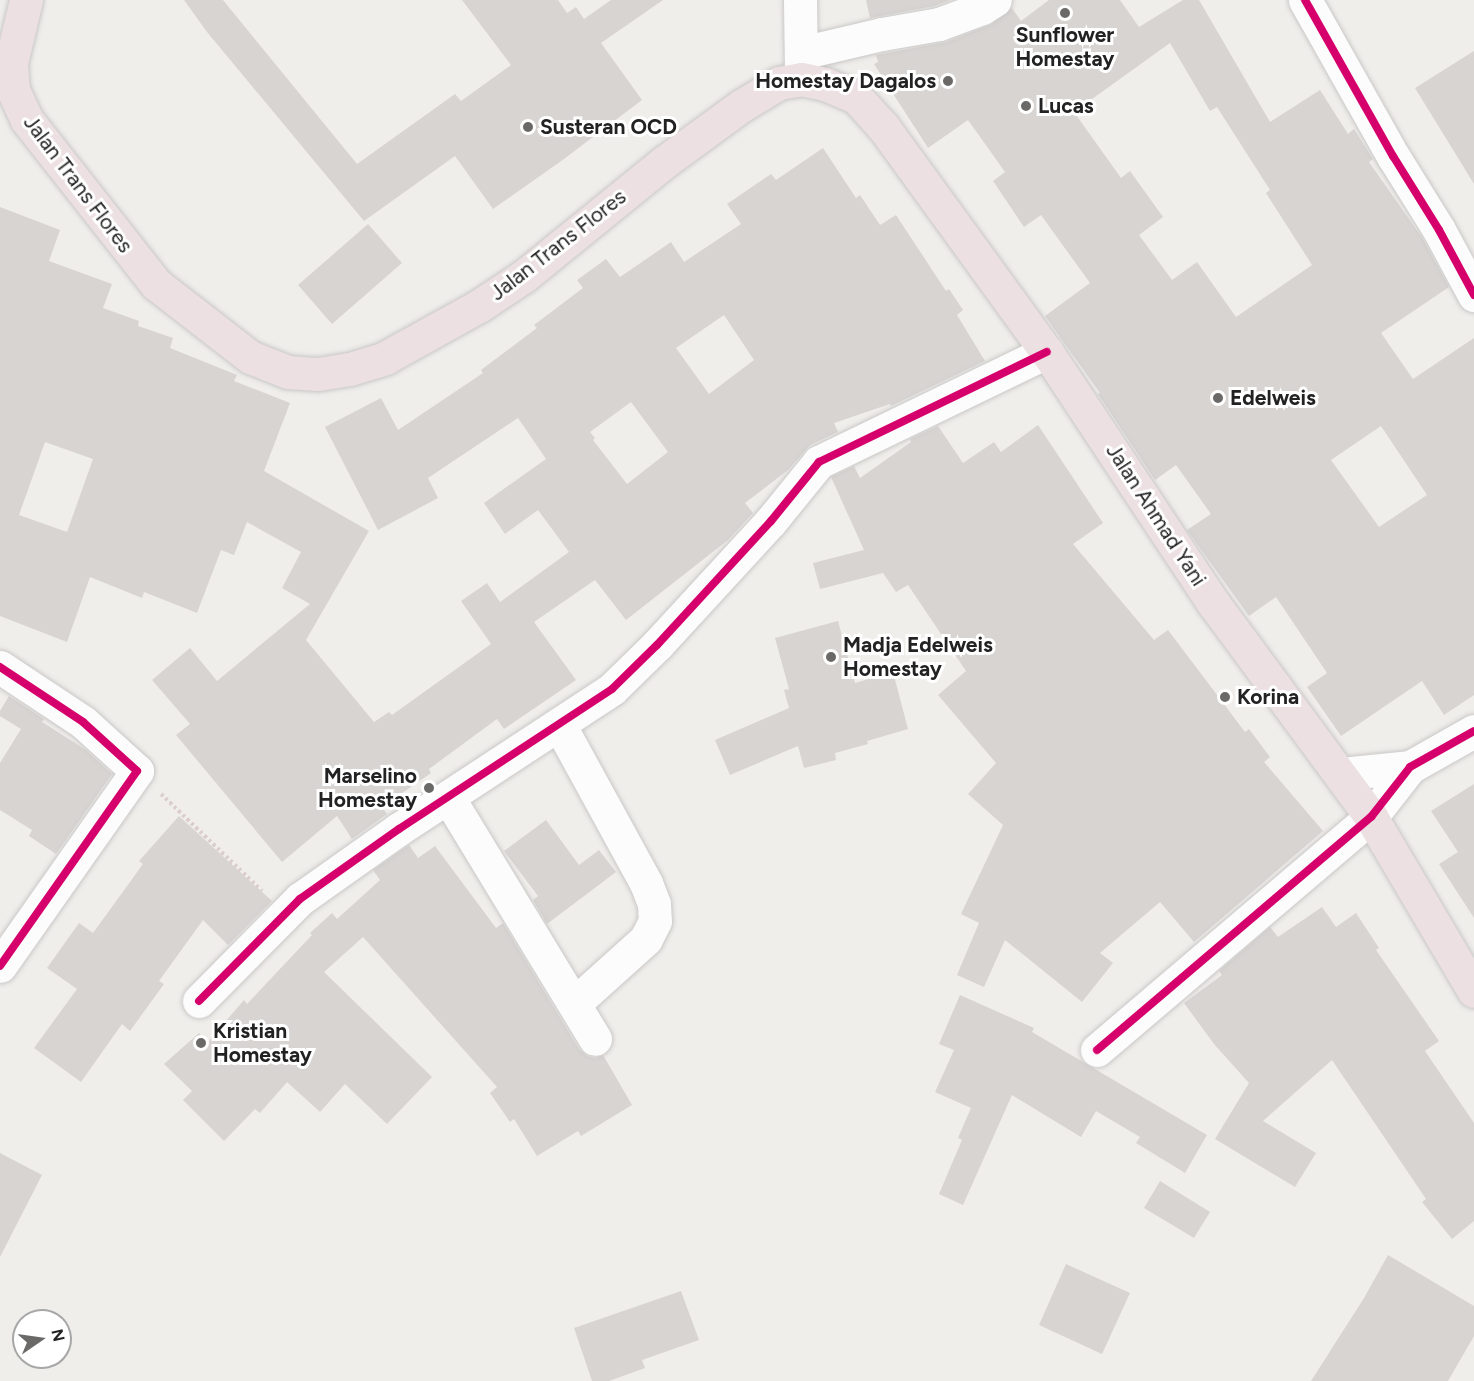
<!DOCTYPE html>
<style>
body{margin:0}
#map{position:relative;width:1474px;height:1381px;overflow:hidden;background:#f0eeeb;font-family:Figtree,sans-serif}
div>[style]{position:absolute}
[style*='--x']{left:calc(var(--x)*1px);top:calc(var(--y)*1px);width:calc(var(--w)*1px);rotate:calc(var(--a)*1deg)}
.building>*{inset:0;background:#d7d4d2}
.path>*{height:4px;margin-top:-2px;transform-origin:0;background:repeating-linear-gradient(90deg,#dccecd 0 3px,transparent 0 6px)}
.roads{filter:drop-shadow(0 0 2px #c9c8c7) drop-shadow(0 0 2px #c9c8c7)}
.minor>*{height:33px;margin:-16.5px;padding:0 16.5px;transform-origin:16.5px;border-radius:16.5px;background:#fdfcfc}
.highway>*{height:33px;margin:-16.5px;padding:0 16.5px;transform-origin:16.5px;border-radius:16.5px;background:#ece0e2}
.cycleway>*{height:8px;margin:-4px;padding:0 4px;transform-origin:4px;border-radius:4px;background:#d6006c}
.dots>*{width:16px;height:16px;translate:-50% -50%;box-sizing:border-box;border:3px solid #fff;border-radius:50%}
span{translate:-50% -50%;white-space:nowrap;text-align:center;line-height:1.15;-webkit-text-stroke:6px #fff;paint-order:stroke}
.poi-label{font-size:21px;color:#222;font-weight:700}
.right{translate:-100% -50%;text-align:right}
.left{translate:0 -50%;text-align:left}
.street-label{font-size:21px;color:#222}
.north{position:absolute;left:12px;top:1309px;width:60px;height:60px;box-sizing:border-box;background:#fff;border:2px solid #a7a7a7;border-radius:50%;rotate:77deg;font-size:16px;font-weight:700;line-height:24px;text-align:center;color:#222}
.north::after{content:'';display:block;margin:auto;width:21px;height:27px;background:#6a6968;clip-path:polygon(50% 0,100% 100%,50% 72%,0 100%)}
</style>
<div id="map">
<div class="building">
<div style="clip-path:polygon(184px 0,223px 0,357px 164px,455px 94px,461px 101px,511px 65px,462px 0,558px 0,567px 13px,576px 7px,584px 19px,611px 0,663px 0,601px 43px,642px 100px,564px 159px,493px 209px,455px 156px,364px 221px,207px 32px)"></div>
<div style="clip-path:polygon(866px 0,950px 0,934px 6px,870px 18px)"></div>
<div style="clip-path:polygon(evenodd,1049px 0,1120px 0,1139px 27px,1183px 0,1199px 0,1270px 122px,1320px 90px,1348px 134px,1354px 129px,1373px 159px,1369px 162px,1423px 239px,1449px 287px,1381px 333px,1413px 379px,1474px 338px,1474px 695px,1444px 715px,1422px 681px,1341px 736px,1307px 687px,1327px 673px,1276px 597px,1249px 616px,1187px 530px,1211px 514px,1176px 465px,1155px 480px,1098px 394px,1100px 393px,1045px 316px,1090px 283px,1041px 215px,1024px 227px,993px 181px,1005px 172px,968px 120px,928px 148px,874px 64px,878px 62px,876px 55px,946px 42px,992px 24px,1012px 8px,1021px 21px,1049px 0,1170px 43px,1210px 111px,1217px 107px,1270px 190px,1266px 193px,1312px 265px,1236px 317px,1197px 262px,1172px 280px,1139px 235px,1163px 217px,1130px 171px,1121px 178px,1074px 112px,1170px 43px,1049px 0,1381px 426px,1427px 495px,1379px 527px,1331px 460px,1381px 426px)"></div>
<div style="clip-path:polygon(1474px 51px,1474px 184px,1415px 88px)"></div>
<div style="clip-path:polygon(evenodd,823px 148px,856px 198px,860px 195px,880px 225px,896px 215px,946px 291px,949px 289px,963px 310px,957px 315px,985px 361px,891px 406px,890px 404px,834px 423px,838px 432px,810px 445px,788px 470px,745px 503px,753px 513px,728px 540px,626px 620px,595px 580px,534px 622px,576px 680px,504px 729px,497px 719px,429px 769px,431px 773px,382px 807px,387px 814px,352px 839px,337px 816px,282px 862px,176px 735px,190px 724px,152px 680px,190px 648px,217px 681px,310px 604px,282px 588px,301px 552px,247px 522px,234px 555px,221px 550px,197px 613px,144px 592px,142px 598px,90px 577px,67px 642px,0 616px,0 207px,60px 230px,49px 261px,112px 284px,103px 308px,139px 321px,138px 326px,173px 338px,170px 348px,237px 375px,234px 381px,290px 403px,264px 471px,369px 531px,306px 640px,374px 722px,389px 712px,392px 715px,491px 644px,461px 601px,487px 583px,500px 602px,569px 552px,538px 510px,505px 534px,484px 503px,546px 459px,518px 418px,428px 478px,438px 498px,378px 530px,325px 427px,381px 398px,398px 430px,483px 373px,481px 370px,537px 328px,534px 325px,583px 288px,577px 280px,606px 259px,620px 277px,671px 242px,684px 262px,741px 224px,727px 204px,771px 174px,776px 180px,823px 148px,724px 315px,754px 360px,709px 394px,676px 348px,724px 315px,823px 148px,631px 402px,668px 452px,627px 484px,593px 440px,595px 438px,590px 432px,631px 402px,823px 148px,45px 442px,93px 459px,67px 532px,19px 515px,45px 442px)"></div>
<div style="clip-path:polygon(368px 224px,402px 263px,332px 324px,298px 285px)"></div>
<div style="clip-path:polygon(1038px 425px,1103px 523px,1073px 544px,1154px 640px,1168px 630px,1245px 732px,1249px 729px,1270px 757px,1264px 762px,1323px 831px,1194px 942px,1160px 902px,1100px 953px,1113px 963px,1082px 1002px,1005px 940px,984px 987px,957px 975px,979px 923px,961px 914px,1003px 825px,968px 794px,996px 763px,938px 695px,966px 671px,908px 585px,896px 592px,883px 573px,820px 589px,813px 563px,864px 550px,831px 477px,854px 466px,860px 478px,911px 442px,910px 439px,938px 426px,963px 463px,994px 442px,1001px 452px)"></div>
<div style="clip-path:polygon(838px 621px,855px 683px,893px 672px,908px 729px,867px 741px,868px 744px,835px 753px,836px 760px,804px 768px,798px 746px,730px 775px,715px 740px,789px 708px,784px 690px,789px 689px,775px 638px)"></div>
<div style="clip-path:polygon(9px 696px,44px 719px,42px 722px,86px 750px,112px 774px,56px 854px,29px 836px,32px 830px,0 810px,0 763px,21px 729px,0 716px,0 711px)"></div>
<div style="clip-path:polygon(1474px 784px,1474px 918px,1439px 864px,1458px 852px,1431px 811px)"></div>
<div style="clip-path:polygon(179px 816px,272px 901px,228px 945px,203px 920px,159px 981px,164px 984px,130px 1031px,122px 1024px,81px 1082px,34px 1048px,77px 989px,47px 968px,79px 923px,93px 933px,143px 864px,139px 861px)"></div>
<div style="clip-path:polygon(546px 820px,579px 865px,599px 850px,616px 872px,547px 924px,533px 900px,538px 896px,504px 851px)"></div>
<div style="clip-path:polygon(409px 845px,418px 858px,435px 846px,496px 928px,503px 923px,579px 1049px,587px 1056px,595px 1058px,603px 1055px,632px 1105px,581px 1136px,578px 1131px,537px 1156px,514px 1119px,510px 1122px,490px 1093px,497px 1087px,363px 937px,324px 972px,432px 1077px,387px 1124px,345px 1084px,320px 1112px,287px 1082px,260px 1113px,255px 1109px,224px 1141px,183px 1100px,192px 1091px,164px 1064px,199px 1033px,208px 1042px,244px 1000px,247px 1004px,312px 935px,310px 933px,332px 913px,337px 919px,380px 880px,373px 870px)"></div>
<div style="clip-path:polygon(1322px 907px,1336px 927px,1356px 913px,1379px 948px,1376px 950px,1439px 1041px,1425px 1051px,1474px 1123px,1474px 1221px,1452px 1239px,1422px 1202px,1426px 1199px,1332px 1060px,1263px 1121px,1316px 1153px,1295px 1187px,1215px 1139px,1249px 1083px,1214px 1044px,1184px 1003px,1222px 975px,1219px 971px,1270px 927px,1278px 937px)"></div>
<div style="clip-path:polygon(960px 995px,1034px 1028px,1032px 1032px,1207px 1135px,1185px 1173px,1136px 1143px,1140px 1137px,1096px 1111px,1081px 1137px,1012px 1095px,963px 1205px,939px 1194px,962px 1140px,958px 1138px,971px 1108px,935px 1092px,954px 1050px,939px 1044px)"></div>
<div style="clip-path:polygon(0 1153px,42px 1175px,0 1257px)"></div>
<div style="clip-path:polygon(1160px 1181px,1210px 1212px,1194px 1238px,1144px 1208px)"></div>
<div style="clip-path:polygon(1388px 1255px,1474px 1306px,1474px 1336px,1448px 1381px,1311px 1381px,1364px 1298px)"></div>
<div style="clip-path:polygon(1066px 1264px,1130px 1293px,1102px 1354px,1039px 1325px)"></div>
<div style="clip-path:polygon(681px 1291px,699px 1340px,642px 1360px,645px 1368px,609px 1381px,592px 1381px,574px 1328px)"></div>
</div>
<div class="path">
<div style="--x:161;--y:794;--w:140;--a:43.8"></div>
</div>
<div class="roads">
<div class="minor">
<div style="--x:800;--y:0;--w:73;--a:89.2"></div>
<div style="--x:1305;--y:0;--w:179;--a:60.6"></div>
<div style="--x:1393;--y:156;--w:87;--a:58.1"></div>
<div style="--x:1439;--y:230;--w:74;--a:61.7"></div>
<div style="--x:801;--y:53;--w:83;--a:-13.2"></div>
<div style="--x:882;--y:34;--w:58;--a:-10"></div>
<div style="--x:939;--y:24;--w:46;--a:-20.4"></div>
<div style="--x:982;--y:8;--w:15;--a:-32"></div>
<div style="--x:0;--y:667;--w:100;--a:33.5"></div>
<div style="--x:83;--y:722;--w:73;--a:42.2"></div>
<div style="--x:137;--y:771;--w:238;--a:125.1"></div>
<div style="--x:560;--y:726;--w:179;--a:61.3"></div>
<div style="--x:646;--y:883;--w:22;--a:69"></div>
<div style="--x:654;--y:904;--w:17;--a:87"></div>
<div style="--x:655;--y:921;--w:20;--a:117"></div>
<div style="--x:646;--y:939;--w:96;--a:138"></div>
<div style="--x:1340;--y:774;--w:70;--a:-5.7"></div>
<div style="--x:448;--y:797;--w:283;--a:58.7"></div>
<div style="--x:199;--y:1001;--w:144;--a:-45.3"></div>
<div style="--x:300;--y:899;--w:121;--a:-35.3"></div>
<div style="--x:399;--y:829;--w:255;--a:-33.3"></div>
<div style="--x:612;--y:689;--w:63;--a:-44.4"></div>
<div style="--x:657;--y:645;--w:168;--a:-47.4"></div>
<div style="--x:771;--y:521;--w:76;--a:-50.9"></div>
<div style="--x:819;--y:462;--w:253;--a:-25.8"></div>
<div style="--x:1097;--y:1050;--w:360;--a:-40.4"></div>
<div style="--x:1371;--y:817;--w:63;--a:-52"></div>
<div style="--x:1410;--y:767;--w:73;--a:-29.4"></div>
</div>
<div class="highway">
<div style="--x:26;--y:0;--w:65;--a:103.4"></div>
<div style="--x:11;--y:63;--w:27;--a:86"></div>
<div style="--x:13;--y:90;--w:33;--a:65"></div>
<div style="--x:27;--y:120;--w:209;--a:51.8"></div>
<div style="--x:156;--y:284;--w:119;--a:37.8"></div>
<div style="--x:250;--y:357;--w:41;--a:21.5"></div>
<div style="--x:288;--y:372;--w:30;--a:4"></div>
<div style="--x:318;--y:374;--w:32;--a:-9"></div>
<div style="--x:350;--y:369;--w:37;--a:-17"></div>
<div style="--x:385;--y:358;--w:107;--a:-29"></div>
<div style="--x:479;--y:306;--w:54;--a:-33.7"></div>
<div style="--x:524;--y:276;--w:179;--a:-39.1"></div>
<div style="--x:663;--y:163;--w:97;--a:-36.2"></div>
<div style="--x:741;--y:106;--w:44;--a:-31.2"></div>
<div style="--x:779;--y:83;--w:22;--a:-10"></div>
<div style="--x:801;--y:79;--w:25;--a:12"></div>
<div style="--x:825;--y:84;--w:34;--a:23"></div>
<div style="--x:856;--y:97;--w:42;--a:47.9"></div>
<div style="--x:884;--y:128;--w:277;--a:54"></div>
<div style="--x:1047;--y:352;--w:302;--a:56.5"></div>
<div style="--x:1214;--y:604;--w:265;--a:53.6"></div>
<div style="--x:1371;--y:817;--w:202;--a:59.4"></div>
</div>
</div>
<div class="cycleway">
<div style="--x:1305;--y:0;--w:179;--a:60.6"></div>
<div style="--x:1393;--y:156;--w:87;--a:58.1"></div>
<div style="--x:1439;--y:230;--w:74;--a:61.7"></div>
<div style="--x:0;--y:667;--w:100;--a:33.5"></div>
<div style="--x:83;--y:722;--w:73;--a:42.2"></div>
<div style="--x:137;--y:771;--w:238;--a:125.1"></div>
<div style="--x:199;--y:1001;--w:144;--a:-45.3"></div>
<div style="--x:300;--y:899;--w:121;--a:-35.3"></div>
<div style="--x:399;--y:829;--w:255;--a:-33.3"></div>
<div style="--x:612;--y:689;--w:63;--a:-44.4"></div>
<div style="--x:657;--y:645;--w:168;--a:-47.4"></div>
<div style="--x:771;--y:521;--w:76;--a:-50.9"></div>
<div style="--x:819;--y:462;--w:253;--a:-25.8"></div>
<div style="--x:1097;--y:1050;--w:360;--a:-40.4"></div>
<div style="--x:1371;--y:817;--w:63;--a:-52"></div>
<div style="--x:1410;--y:767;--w:73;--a:-29.4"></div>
</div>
<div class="dots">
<div style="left:1065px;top:13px;background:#6a6968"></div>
<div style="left:948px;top:81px;background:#6a6968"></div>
<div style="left:1026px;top:106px;background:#6a6968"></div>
<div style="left:528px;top:127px;background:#6a6968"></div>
<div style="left:1218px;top:398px;background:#6a6968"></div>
<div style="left:831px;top:657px;background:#6a6968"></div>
<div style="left:1225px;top:697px;background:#6a6968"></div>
<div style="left:429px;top:788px;background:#6a6968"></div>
<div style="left:201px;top:1043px;background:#6a6968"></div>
</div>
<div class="poi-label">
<span style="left:1065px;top:47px">Sunflower<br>Homestay</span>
<span class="right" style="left:936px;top:81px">Homestay Dagalos</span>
<span class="left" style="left:1038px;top:106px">Lucas</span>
<span class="left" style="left:540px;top:127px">Susteran OCD</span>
<span class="left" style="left:1230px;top:398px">Edelweis</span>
<span class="left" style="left:843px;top:657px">Madja Edelweis<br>Homestay</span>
<span class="left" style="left:1237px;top:697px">Korina</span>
<span class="right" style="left:417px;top:788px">Marselino<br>Homestay</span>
<span class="left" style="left:213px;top:1043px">Kristian<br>Homestay</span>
</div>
<div class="street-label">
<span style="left:78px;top:184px;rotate:53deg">Jalan Trans Flores</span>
<span style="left:558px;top:245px;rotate:-38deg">Jalan Trans Flores</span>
<span style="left:1156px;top:515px;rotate:57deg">Jalan Ahmad Yani</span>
</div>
<div class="north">N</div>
</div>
